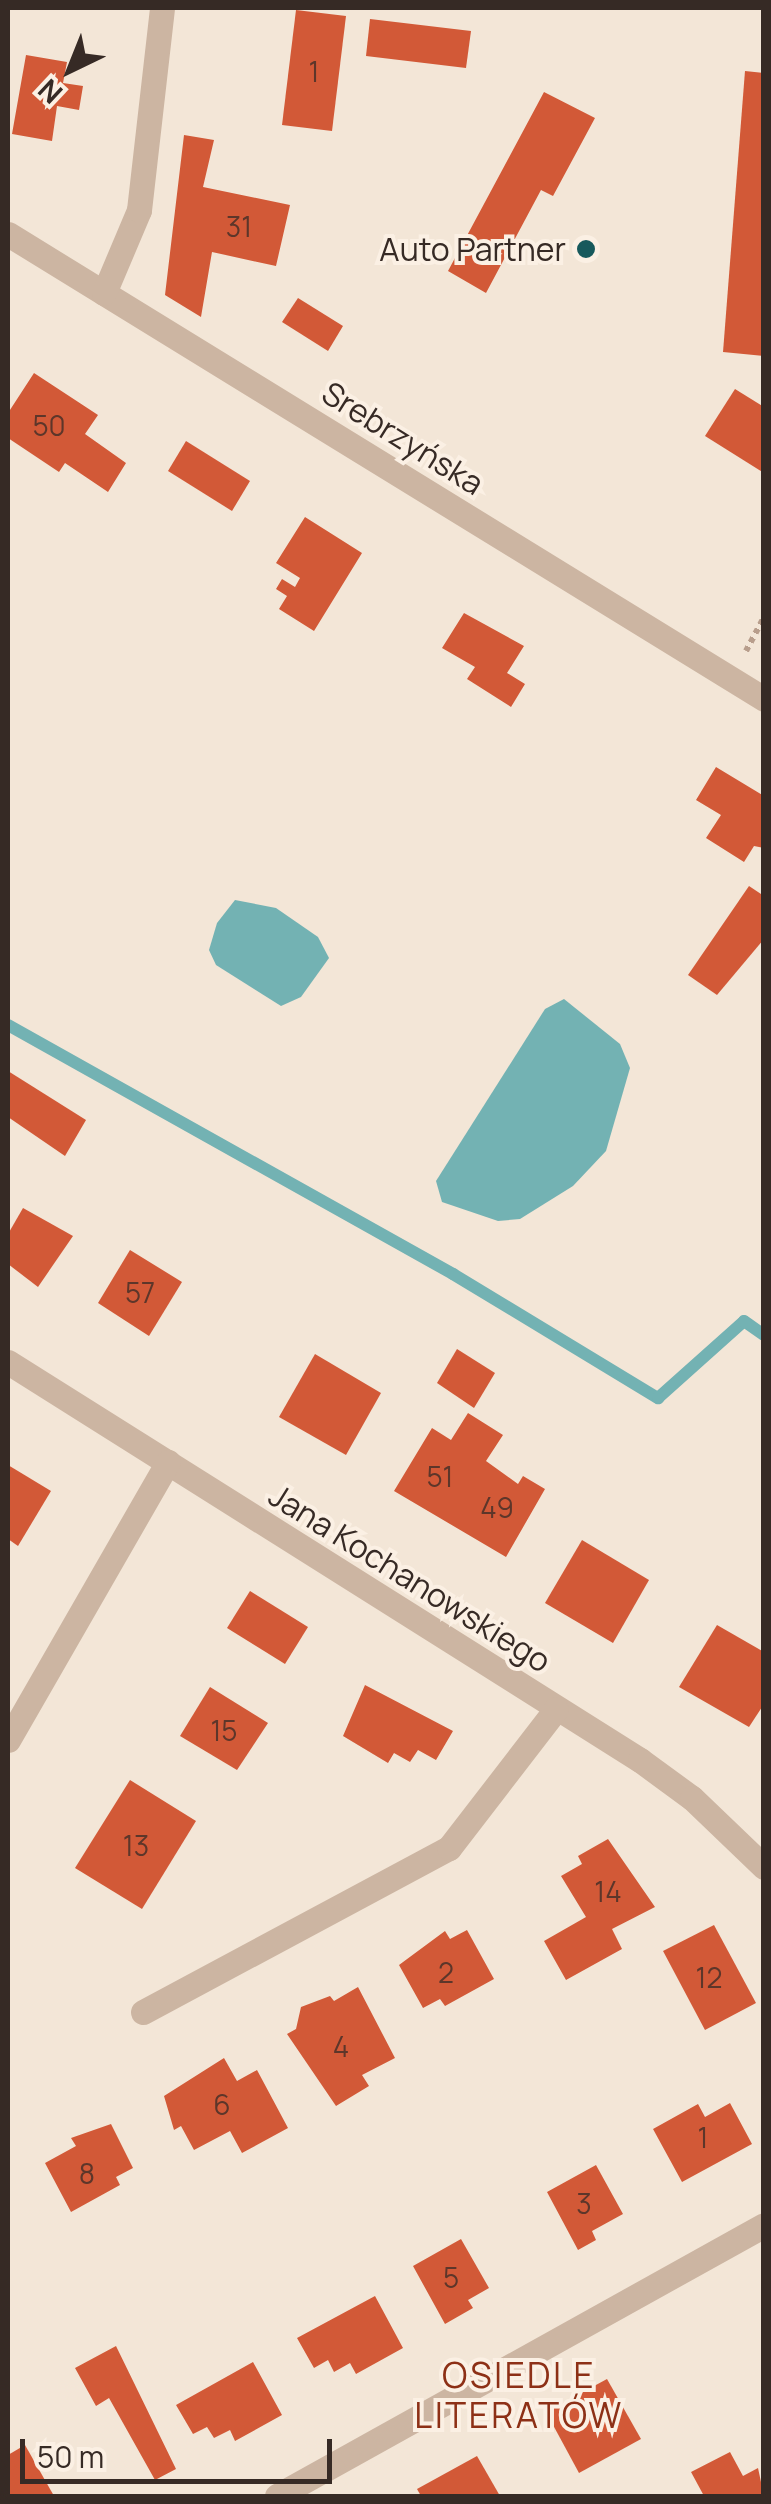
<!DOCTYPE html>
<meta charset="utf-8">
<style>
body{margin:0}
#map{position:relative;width:771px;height:2504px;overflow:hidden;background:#f3e6d7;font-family:Manrope,sans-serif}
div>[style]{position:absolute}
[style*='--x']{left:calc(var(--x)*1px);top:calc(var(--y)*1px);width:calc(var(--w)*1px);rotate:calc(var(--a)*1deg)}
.water>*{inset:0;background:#73b2b3}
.stream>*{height:12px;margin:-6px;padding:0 6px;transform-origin:6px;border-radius:6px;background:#73b2b3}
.building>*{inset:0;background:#d25937}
.path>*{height:6px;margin-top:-3px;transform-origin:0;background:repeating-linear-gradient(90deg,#b89e8c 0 5px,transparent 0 10px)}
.minor>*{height:25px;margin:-12.5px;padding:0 12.5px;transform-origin:12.5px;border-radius:12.5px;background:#ccb5a2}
.dots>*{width:28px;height:28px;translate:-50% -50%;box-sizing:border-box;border:5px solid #fbf0e4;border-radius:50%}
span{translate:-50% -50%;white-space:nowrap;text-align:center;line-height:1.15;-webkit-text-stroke:8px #fbf0e4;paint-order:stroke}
.number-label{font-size:28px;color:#5d362a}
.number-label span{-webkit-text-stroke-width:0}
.poi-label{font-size:32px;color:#362a25}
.right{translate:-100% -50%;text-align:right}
.street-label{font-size:32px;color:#362a25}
.neighbourhood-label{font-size:35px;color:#8d3016;letter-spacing:2.5px}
.frame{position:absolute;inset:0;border:10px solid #362a25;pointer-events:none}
.north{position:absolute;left:20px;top:20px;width:100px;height:100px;-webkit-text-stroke:8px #fbf0e4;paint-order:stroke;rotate:223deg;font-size:28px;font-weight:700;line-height:40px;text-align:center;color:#362a25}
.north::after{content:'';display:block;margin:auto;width:35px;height:45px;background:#362a25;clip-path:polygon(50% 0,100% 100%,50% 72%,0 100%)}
.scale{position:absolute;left:20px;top:2439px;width:312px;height:45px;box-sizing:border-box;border:5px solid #362a25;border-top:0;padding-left:12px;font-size:30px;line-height:35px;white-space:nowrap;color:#362a25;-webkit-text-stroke:8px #fbf0e4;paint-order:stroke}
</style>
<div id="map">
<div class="water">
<div style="clip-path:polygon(235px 900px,276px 908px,318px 937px,329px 958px,301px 997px,281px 1006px,216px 965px,209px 950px,217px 923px)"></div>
<div style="clip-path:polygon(564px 999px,620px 1044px,630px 1068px,606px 1151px,573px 1186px,520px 1219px,498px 1221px,442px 1202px,436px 1181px,545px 1009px)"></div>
</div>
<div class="stream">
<div style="--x:8;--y:1025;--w:510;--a:29.23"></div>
<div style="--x:453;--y:1274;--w:240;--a:31.2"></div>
<div style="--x:658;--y:1398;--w:115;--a:-41.8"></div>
<div style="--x:744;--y:1321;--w:24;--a:35"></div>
</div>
<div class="building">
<div style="clip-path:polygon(296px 10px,346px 16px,332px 131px,282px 125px)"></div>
<div style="clip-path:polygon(370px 19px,471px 31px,466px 68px,366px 56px)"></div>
<div style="clip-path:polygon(26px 55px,67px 62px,63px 83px,83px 86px,79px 110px,57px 106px,52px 141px,12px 134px)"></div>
<div style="clip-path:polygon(745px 71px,764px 73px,764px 356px,723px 352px)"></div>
<div style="clip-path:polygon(544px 92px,595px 118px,553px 196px,541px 190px,486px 293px,448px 271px)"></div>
<div style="clip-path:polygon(184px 135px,214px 140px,203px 187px,290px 205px,276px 266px,212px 252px,201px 317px,165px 295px)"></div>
<div style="clip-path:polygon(298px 298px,343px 326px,328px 351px,282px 322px)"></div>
<div style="clip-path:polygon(34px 373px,98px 415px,85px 434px,126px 463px,108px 492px,65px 463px,59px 472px,8px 438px,8px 413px)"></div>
<div style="clip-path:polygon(735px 389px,764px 407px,764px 473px,705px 436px)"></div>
<div style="clip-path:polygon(186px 441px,250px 481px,232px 511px,168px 471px)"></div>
<div style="clip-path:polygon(305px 517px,362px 553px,314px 631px,279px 609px,287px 596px,276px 589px,282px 579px,295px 587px,300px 578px,276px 563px)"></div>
<div style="clip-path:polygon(464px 613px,524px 646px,507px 673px,525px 684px,511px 707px,467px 679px,475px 667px,442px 648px)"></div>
<div style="clip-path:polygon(716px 767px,764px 796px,764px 848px,754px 846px,744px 862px,706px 838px,721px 815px,696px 800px)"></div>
<div style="clip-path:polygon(749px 886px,764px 896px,764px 939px,717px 995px,688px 975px)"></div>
<div style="clip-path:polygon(8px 1071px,86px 1120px,65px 1156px,8px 1117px)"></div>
<div style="clip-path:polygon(23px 1208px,73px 1236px,38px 1287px,8px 1264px,8px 1234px)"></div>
<div style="clip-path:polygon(130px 1250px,182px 1282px,149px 1336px,98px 1303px)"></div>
<div style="clip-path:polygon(457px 1349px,495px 1373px,474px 1408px,437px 1383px)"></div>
<div style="clip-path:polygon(315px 1354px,381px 1393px,346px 1455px,279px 1417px)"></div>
<div style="clip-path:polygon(468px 1413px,503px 1435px,486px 1461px,518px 1484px,523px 1476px,545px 1489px,506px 1557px,394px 1491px,432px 1428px,451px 1440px)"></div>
<div style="clip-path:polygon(8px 1465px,51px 1491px,18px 1546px,8px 1539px)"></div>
<div style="clip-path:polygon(582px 1540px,649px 1580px,613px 1643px,545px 1603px)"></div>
<div style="clip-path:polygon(250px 1591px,308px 1627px,285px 1664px,227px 1628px)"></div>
<div style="clip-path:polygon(717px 1625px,764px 1652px,764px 1704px,749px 1727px,679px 1687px)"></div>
<div style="clip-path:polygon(365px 1685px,453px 1731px,436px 1760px,418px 1750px,410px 1762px,394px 1753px,388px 1763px,343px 1736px)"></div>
<div style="clip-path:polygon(210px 1687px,268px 1723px,237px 1770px,180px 1736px)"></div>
<div style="clip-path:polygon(130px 1780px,196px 1821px,142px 1909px,75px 1868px)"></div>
<div style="clip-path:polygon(608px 1839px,655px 1907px,612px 1929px,622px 1949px,566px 1980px,544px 1941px,586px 1917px,561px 1876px,582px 1864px,578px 1856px)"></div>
<div style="clip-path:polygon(714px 1925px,756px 2003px,705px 2030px,663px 1951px)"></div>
<div style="clip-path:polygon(467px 1930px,494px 1979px,445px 2006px,440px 1999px,423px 2008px,399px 1965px,445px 1931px,450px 1939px)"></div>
<div style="clip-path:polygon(358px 1987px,395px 2058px,362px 2075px,369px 2086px,336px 2106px,287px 2034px,296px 2029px,301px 2007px,330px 1996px,334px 2001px)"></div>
<div style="clip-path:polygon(224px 2058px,237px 2081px,257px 2070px,288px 2128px,242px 2153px,230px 2131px,194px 2150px,181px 2126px,174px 2130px,164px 2096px)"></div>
<div style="clip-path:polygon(730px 2103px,752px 2144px,682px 2182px,653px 2129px,698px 2104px,705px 2117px)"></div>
<div style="clip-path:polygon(111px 2124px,133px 2168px,116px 2177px,120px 2185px,71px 2212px,45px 2163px,76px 2146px,71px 2138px)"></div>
<div style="clip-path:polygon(596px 2165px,623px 2214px,592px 2231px,596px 2240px,578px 2250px,547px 2192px)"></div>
<div style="clip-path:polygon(461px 2239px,489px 2288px,468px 2300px,473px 2308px,445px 2324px,413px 2266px)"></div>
<div style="clip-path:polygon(375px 2296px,403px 2348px,356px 2374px,350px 2363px,334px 2372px,328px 2360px,314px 2368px,297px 2338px)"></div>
<div style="clip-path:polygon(116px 2346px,176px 2469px,155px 2480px,109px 2398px,96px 2406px,75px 2368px)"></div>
<div style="clip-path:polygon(253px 2362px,282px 2415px,235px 2441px,230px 2430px,214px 2438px,207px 2427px,193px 2434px,176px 2405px)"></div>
<div style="clip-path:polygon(607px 2379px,641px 2439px,579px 2473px,546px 2412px)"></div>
<div style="clip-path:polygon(25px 2445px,54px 2496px,8px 2496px,8px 2455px)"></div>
<div style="clip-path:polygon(730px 2452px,743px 2476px,758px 2468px,764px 2496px,704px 2496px,691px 2472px)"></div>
<div style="clip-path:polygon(477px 2456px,500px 2496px,421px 2496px,417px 2489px)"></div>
</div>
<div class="path">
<div style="--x:746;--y:651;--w:38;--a:-62"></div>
</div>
<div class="minor">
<div style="--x:8;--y:234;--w:888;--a:31.59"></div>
<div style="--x:104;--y:293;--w:90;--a:-67.1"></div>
<div style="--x:139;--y:210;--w:203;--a:-83.5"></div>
<div style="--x:8;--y:1362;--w:747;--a:32.2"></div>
<div style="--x:640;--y:1760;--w:64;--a:36.2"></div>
<div style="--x:692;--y:1798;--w:100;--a:43.8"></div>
<div style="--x:8;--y:1740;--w:321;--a:-60.1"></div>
<div style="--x:143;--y:2012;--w:347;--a:-28.2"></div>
<div style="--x:449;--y:1848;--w:175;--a:-52.4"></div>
<div style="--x:277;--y:2496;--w:557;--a:-29.09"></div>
</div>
<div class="dots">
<div style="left:586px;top:249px;background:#17595c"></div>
</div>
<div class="number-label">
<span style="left:314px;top:71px">1</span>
<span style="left:239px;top:226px">31</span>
<span style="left:49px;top:425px">50</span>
<span style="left:140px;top:1292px">57</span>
<span style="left:440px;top:1476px">51</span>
<span style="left:497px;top:1507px">49</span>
<span style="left:224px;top:1730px">15</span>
<span style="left:136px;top:1845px">13</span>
<span style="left:608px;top:1891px">14</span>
<span style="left:446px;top:1972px">2</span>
<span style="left:709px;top:1977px">12</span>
<span style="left:341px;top:2046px">4</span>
<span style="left:222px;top:2104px">6</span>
<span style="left:703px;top:2137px">1</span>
<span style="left:87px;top:2173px">8</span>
<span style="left:584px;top:2203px">3</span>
<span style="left:451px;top:2277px">5</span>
</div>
<div class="poi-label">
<span class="right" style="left:566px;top:249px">Auto Partner</span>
</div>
<div class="street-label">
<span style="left:403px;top:438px;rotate:32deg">Srebrzyńska</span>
<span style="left:410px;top:1578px;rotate:32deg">Jana Kochanowskiego</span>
</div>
<div class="neighbourhood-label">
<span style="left:519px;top:2395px">OSIEDLE<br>LITERATÓW</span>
</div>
<div class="frame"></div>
<div class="north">N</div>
<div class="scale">50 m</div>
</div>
